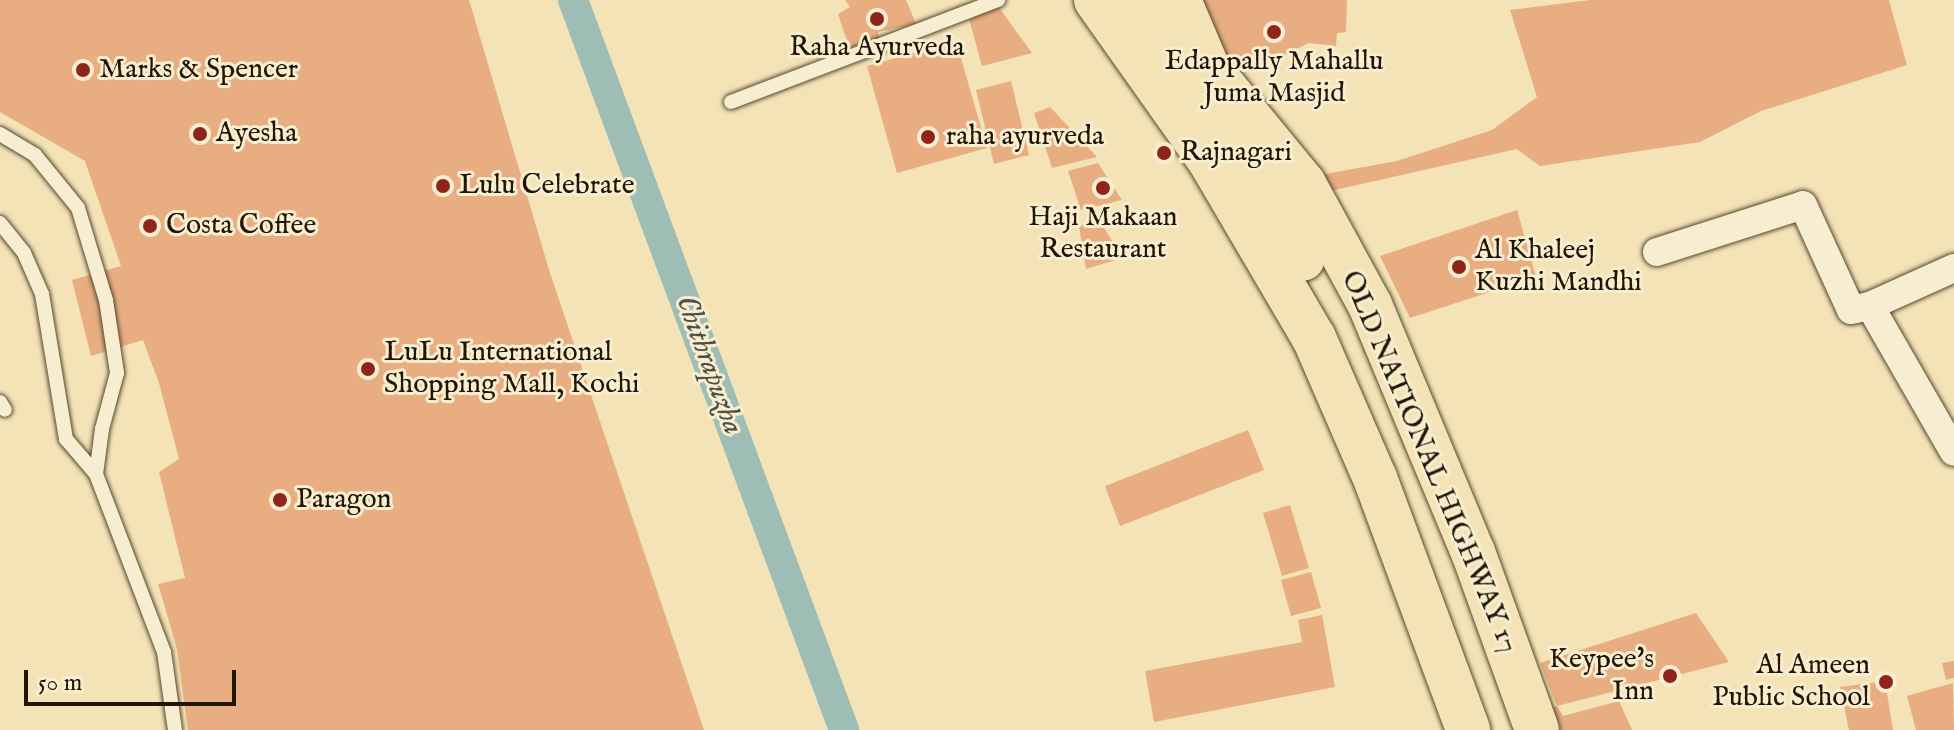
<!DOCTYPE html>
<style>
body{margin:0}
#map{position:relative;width:1954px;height:730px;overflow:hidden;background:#f3e3b6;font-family:"IM FELL English",serif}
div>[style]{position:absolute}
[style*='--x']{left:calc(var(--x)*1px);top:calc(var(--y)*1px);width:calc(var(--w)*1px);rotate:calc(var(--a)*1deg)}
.canal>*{height:30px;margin:-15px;padding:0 15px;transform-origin:15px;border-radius:15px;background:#9dbdb5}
.building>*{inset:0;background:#e8ae81}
.roads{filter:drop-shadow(0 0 2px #574831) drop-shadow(0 0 2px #574831)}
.lane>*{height:14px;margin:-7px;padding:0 7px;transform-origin:7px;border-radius:7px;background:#f7edd0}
.street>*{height:28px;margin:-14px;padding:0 14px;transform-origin:14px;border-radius:14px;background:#f7edd0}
.primary>*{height:44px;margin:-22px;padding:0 22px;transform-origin:22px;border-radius:22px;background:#f3e3b6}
.highway>*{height:44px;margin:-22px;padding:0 22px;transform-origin:22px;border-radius:22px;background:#f3e3b6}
.dots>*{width:22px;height:22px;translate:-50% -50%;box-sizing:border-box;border:4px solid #f7edd0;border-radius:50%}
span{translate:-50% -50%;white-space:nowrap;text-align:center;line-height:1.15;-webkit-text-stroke:6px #f7edd0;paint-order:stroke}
.poi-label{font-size:28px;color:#231505}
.left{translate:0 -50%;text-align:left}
.right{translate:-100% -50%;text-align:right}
.street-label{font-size:28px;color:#231505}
.water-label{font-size:30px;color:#4e5043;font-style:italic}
.scale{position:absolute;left:24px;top:670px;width:212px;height:36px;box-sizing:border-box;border:4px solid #231505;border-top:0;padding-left:10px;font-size:24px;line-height:28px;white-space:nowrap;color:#231505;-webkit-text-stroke:6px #f7edd0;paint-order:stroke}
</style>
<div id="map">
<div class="canal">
<div style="--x:573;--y:0;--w:779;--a:69.63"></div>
</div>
<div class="building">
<div style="clip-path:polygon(0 0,469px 0,550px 273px,704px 730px,188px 730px,177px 649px,158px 584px,185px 578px,159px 472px,179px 459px,159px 383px,143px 340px,91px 356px,72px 280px,121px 266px,85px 161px,0 112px)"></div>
<div style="clip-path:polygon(845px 0,906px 0,916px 24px,878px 32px,880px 40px,849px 47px,838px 14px,850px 7px)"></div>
<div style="clip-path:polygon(1194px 0,1347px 0,1346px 32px,1337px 33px,1336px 46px,1309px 43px,1273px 60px,1251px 56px,1233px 65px,1206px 33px)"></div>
<div style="clip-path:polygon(1590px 0,1889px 0,1907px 65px,1761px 111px,1700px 142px,1540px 166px,1517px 149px,1326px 192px,1314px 176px,1397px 161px,1492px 130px,1537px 97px,1510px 10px)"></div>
<div style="clip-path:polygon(998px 6px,1032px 53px,982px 66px,969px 19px)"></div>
<div style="clip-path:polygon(956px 41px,987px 148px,897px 173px,867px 66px)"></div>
<div style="clip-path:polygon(1011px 81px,1029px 155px,994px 164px,976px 90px)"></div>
<div style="clip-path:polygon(1050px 107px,1097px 157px,1052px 168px,1034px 113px)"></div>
<div style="clip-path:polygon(1098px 163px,1122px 200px,1081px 210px,1068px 171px)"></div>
<div style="clip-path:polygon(1517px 210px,1536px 277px,1410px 318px,1380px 256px)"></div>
<div style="clip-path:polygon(1100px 221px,1122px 258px,1086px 269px,1079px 226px)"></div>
<div style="clip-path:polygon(1248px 430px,1264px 470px,1120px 526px,1105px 486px)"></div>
<div style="clip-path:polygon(1290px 505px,1309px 568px,1282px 576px,1263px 513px)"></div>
<div style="clip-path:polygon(1311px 572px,1321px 608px,1291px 616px,1281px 580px)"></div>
<div style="clip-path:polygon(1696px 613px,1729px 662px,1557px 706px,1540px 663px)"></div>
<div style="clip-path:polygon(1322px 615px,1335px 687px,1154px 722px,1145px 671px,1302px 642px,1298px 620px)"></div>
<div style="clip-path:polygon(1954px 661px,1954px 678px,1946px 680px,1942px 663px)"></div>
<div style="clip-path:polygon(1885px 681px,1893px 730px,1849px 730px,1840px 687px)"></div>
<div style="clip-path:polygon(1953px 683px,1954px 730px,1916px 730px,1907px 696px)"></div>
<div style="clip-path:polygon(1619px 701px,1632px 730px,1547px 730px,1539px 712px,1557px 706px,1563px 716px)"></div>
</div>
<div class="roads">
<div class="lane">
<div style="--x:731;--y:102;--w:286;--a:-20.9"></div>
<div style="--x:0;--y:134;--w:41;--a:31"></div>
<div style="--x:35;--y:155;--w:68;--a:50.9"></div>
<div style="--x:78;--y:208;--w:96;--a:73.1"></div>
<div style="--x:106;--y:300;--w:74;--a:81.4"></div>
<div style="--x:117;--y:373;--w:58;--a:105"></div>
<div style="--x:102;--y:429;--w:45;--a:97.6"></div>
<div style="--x:0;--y:223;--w:38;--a:51"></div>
<div style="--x:24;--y:253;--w:45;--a:66.3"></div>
<div style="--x:42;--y:294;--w:147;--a:80.6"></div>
<div style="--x:66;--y:439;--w:46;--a:49.4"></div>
<div style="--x:96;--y:474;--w:191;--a:69.1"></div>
<div style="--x:164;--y:652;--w:79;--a:82"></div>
<div style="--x:0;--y:402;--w:9;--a:58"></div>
</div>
<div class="street">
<div style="--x:1657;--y:252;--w:153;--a:-17.8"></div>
<div style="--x:1803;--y:205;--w:115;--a:65.4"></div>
<div style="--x:1851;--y:310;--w:19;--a:-12"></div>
<div style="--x:1954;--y:268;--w:92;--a:155.7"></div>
<div style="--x:1870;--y:306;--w:168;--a:60.1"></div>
</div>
<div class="primary">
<div style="--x:1179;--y:0;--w:72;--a:67"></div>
<div style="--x:1207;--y:66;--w:153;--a:50.6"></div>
<div style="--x:1304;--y:184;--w:138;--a:61.4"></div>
<div style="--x:1370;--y:305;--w:268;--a:67.4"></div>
<div style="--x:1473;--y:552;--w:189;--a:70.2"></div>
</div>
<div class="highway">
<div style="--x:1096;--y:0;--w:197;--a:54.7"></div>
<div style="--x:1210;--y:161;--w:205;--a:59.6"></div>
<div style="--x:1314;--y:338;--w:153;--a:66.5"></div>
<div style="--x:1375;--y:478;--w:269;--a:69.7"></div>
<div style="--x:1141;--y:0;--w:236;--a:56.9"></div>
<div style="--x:1270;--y:198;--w:69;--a:61.6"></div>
</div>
</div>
<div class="dots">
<div style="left:877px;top:19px;background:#8f2418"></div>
<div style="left:1274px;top:32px;background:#8f2418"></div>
<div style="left:83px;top:70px;background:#8f2418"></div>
<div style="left:200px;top:134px;background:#8f2418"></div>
<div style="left:928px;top:137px;background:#8f2418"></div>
<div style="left:1164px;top:153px;background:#8f2418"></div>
<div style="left:443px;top:186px;background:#8f2418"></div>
<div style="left:1103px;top:188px;background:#8f2418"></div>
<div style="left:150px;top:226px;background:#8f2418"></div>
<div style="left:1459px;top:267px;background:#8f2418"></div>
<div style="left:368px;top:369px;background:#8f2418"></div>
<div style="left:280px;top:500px;background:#8f2418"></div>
<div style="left:1670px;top:676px;background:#8f2418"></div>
<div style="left:1886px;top:682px;background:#8f2418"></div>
</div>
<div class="poi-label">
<span style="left:877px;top:48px">Raha Ayurveda</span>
<span style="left:1274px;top:78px">Edappally Mahallu<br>Juma Masjid</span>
<span class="left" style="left:99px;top:70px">Marks &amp; Spencer</span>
<span class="left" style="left:216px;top:134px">Ayesha</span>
<span class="left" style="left:946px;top:137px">raha ayurveda</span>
<span class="left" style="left:1180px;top:153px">Rajnagari</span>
<span class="left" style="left:459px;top:186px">Lulu Celebrate</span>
<span style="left:1103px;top:234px">Haji Makaan<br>Restaurant</span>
<span class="left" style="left:166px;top:226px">Costa Coffee</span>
<span class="left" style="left:1475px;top:267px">Al Khaleej<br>Kuzhi Mandhi</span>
<span class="left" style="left:384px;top:369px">LuLu International<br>Shopping Mall, Kochi</span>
<span class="left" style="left:296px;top:500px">Paragon</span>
<span class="right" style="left:1654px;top:676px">Keypee's<br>Inn</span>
<span class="right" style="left:1870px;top:682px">Al Ameen<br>Public School</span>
</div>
<div class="street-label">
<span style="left:1429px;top:462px;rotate:67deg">OLD NATIONAL HIGHWAY 17</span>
</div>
<div class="water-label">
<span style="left:709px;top:365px;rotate:70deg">Chithrapuzha</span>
</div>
<div class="scale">50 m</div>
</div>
